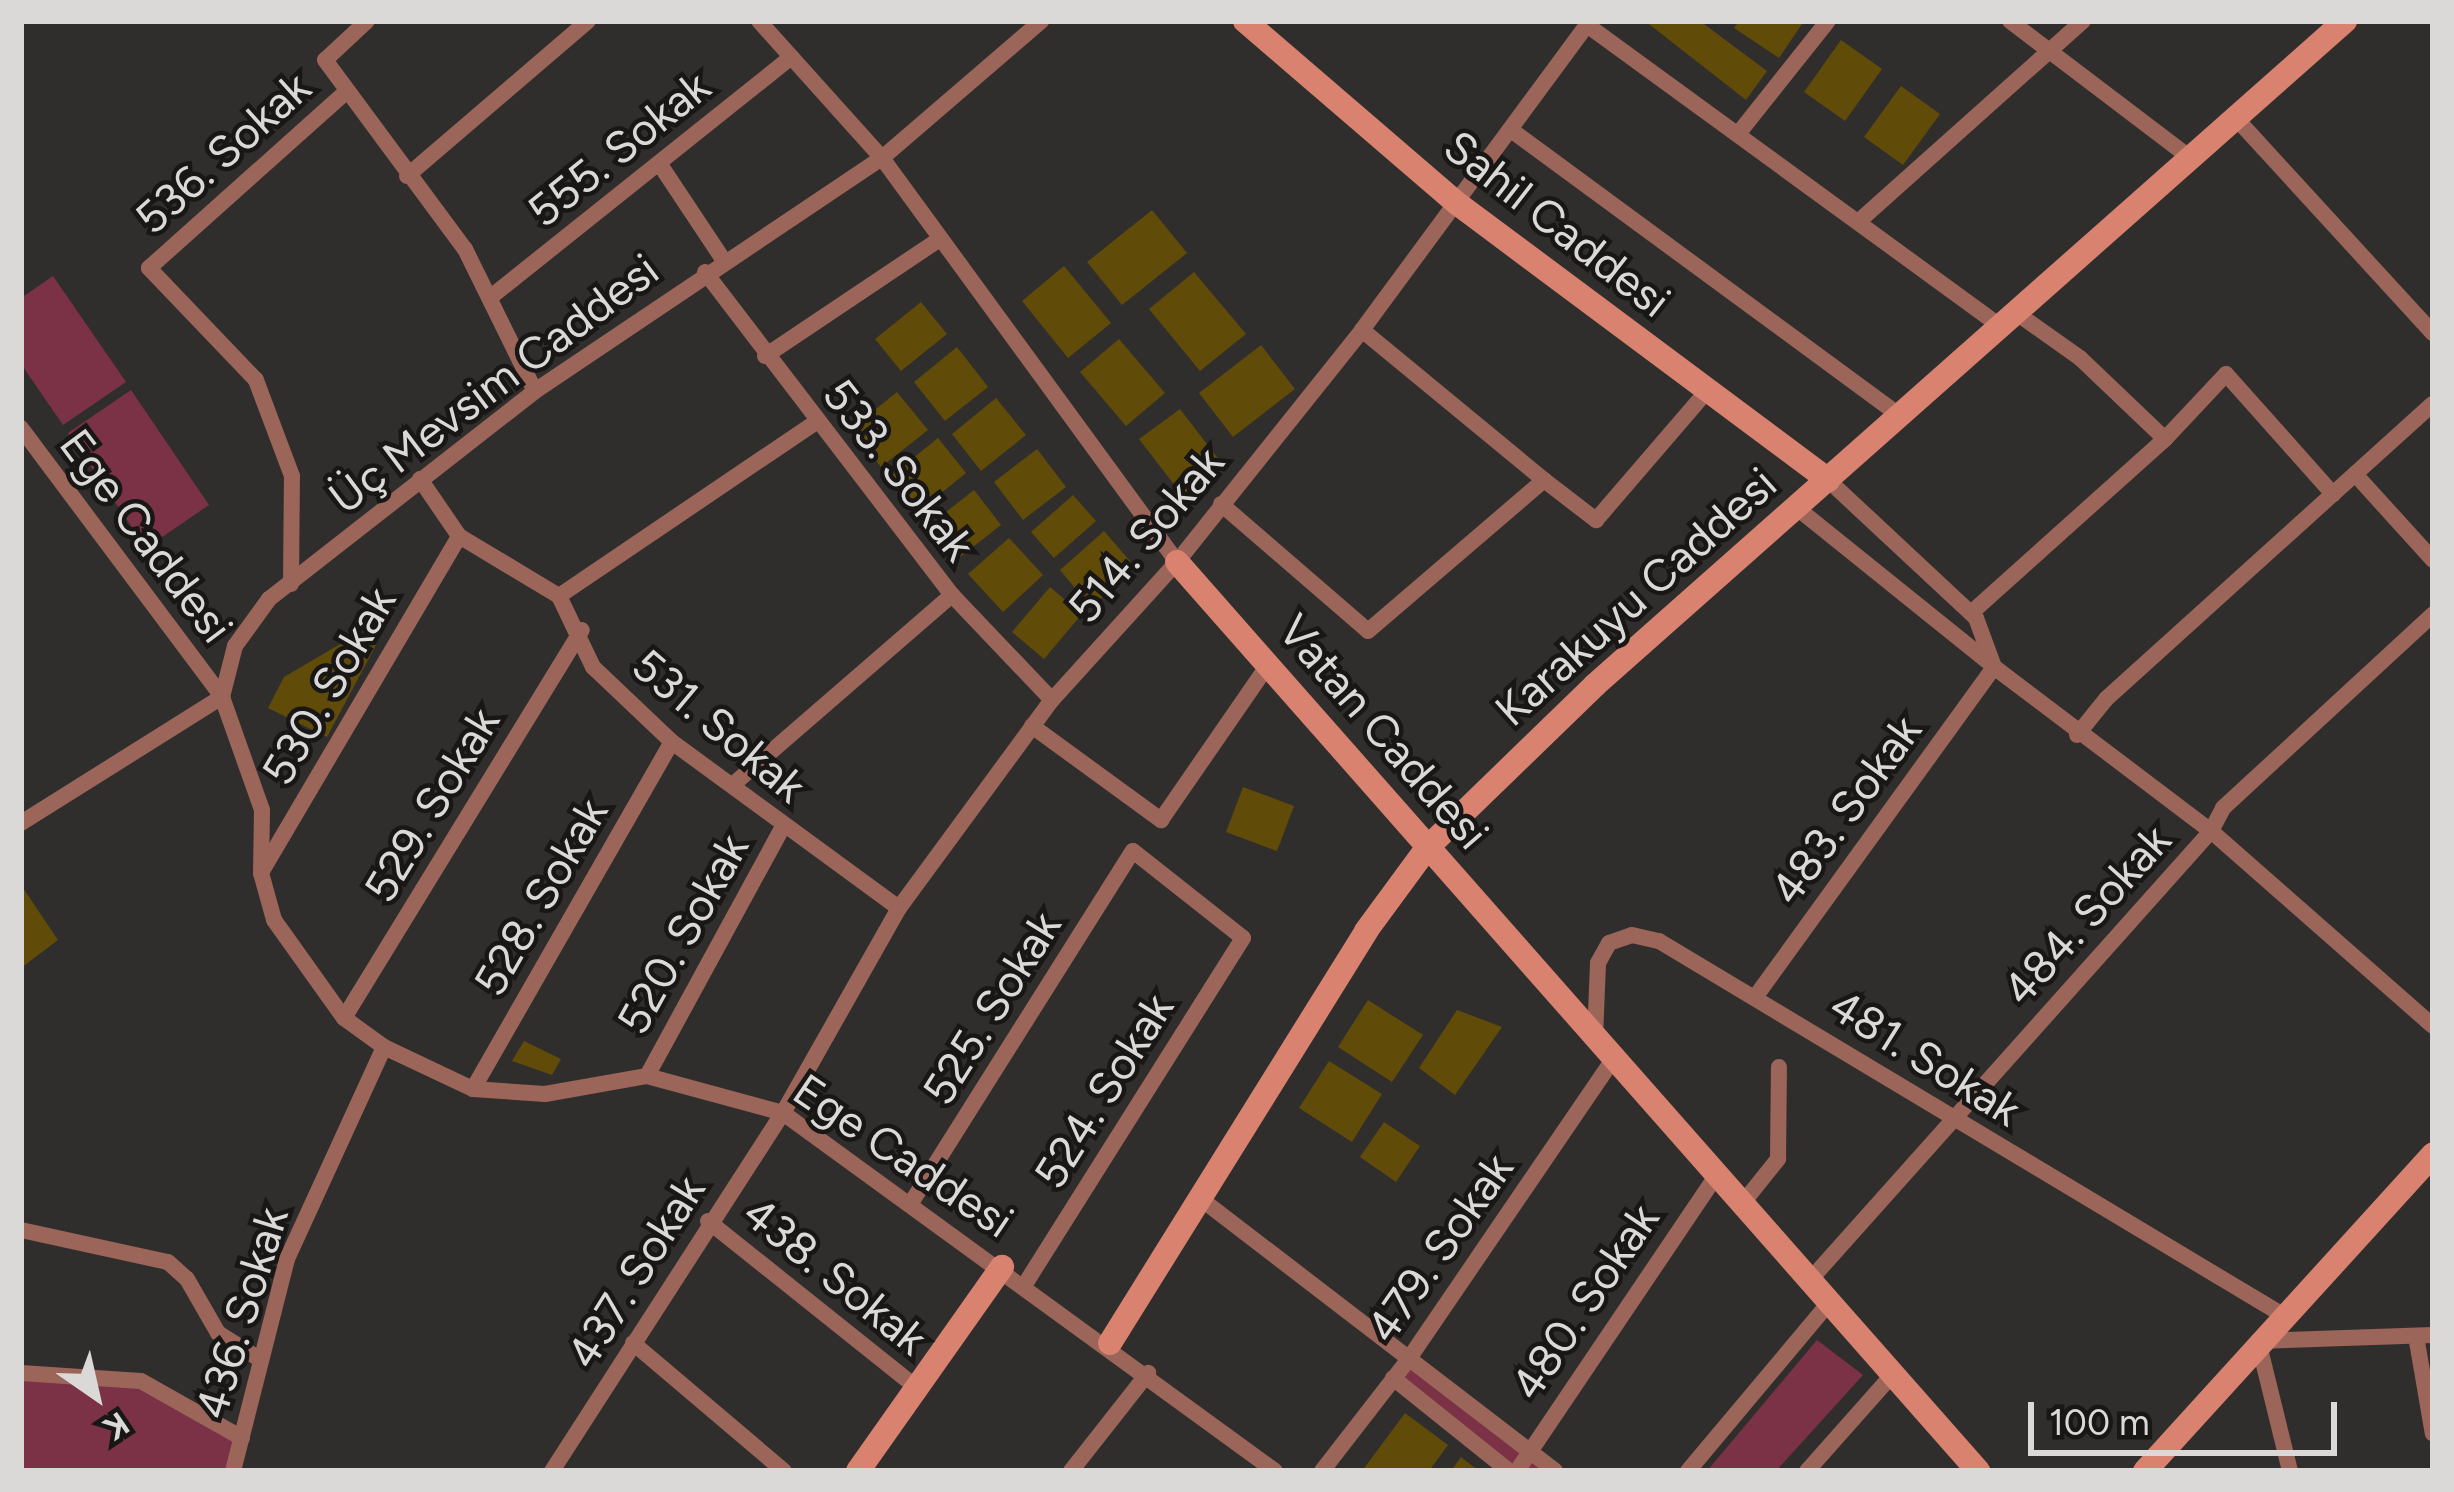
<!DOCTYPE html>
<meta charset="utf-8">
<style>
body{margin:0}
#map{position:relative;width:2454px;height:1492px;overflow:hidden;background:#302e2c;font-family:Figtree,sans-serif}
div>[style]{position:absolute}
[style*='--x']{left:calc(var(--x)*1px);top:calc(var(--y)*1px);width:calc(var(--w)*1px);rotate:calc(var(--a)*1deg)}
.green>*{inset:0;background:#7b3246}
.building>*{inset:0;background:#604b09}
.street>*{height:16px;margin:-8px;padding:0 8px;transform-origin:8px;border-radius:8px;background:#9b6559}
.secondary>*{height:24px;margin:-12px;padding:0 12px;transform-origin:12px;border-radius:12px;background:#d8826f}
span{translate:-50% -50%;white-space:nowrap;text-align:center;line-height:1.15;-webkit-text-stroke:9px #181716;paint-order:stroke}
.street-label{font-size:45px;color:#dad9d8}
.frame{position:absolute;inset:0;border:24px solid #dad9d8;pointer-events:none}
.north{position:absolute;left:36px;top:1336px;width:120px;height:120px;-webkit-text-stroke:9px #181716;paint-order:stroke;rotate:146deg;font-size:33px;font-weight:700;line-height:48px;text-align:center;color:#dad9d8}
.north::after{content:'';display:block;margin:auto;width:42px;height:54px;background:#dad9d8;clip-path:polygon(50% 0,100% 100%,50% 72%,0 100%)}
.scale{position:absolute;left:2028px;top:1402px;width:309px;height:54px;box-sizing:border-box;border:6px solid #dad9d8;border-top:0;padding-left:15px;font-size:36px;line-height:42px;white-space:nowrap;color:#dad9d8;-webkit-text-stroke:9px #181716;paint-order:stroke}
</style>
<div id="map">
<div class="green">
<div style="clip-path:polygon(53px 276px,126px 382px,63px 425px,21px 364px,21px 298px)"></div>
<div style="clip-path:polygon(131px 390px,209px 505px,146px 548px,68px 433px)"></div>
<div style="clip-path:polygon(1817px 1340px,1863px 1375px,1776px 1471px,1707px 1471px)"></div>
<div style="clip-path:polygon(1408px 1360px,1555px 1471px,1509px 1471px,1393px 1378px)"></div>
<div style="clip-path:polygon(21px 1373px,141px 1381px,242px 1438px,233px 1471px,21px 1471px)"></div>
</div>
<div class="building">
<div style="clip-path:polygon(1645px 21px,1700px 21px,1767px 71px,1746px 100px)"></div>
<div style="clip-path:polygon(1739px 21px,1804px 21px,1779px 58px,1734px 28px)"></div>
<div style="clip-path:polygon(1841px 40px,1882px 69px,1845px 121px,1804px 92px)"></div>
<div style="clip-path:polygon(1901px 86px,1940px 114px,1903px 165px,1864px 137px)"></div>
<div style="clip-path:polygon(1152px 210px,1187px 253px,1122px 305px,1087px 262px)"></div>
<div style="clip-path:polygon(1064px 266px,1111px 323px,1068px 358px,1022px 301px)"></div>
<div style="clip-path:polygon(1194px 272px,1246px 334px,1200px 371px,1149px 309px)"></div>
<div style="clip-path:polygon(921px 302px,947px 334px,901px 371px,875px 339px)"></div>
<div style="clip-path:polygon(1119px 339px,1165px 393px,1126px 426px,1080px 372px)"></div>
<div style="clip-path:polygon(1261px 345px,1295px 389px,1233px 437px,1199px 393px)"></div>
<div style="clip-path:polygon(957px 347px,988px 387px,945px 421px,914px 382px)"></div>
<div style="clip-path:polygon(897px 392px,928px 430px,881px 467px,851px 429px)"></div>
<div style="clip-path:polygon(996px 398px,1026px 435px,981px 471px,952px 434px)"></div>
<div style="clip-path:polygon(1180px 409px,1223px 465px,1182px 495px,1139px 439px)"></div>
<div style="clip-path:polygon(938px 438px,966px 473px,919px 511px,891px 476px)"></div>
<div style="clip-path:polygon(1037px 449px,1066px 487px,1023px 520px,994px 482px)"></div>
<div style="clip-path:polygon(974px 490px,1001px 525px,959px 558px,932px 523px)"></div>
<div style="clip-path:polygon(1073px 495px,1096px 521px,1054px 558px,1031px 532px)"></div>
<div style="clip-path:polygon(1104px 531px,1136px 568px,1091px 607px,1060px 570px)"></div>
<div style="clip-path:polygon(1009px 538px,1043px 575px,1003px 612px,968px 574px)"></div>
<div style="clip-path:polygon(1050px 587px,1082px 614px,1044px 659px,1012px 632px)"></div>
<div style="clip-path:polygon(359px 633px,376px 645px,327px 737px,268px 708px,284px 677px)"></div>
<div style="clip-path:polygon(1243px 787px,1294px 806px,1277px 851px,1226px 832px)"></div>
<div style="clip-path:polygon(21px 885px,58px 940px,21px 968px)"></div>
<div style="clip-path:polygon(1368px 1000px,1423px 1035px,1392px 1082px,1338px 1047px)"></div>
<div style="clip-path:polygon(1457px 1010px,1502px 1027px,1455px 1095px,1419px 1068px)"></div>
<div style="clip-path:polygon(524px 1041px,561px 1059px,552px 1075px,512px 1061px)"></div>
<div style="clip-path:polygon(1329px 1061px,1382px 1094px,1352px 1142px,1299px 1108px)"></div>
<div style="clip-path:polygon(1384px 1122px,1420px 1146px,1396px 1182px,1360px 1157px)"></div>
<div style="clip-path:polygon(1405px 1413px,1448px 1445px,1429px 1471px,1362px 1471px)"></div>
<div style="clip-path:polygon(1461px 1457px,1479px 1471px,1451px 1471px)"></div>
</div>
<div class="street">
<div style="--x:367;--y:21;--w:57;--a:137.1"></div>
<div style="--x:325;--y:60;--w:235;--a:53.5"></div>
<div style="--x:465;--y:249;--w:158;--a:63.8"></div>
<div style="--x:759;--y:21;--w:184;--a:48.1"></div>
<div style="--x:882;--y:158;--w:500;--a:53.86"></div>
<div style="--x:2010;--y:21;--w:225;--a:37.2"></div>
<div style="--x:1587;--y:25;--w:511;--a:36.09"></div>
<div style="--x:2233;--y:115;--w:296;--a:47.5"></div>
<div style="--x:1511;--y:130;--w:483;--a:36.3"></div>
<div style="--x:1738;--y:134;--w:144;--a:-51.5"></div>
<div style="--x:659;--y:163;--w:118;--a:56.4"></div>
<div style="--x:407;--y:176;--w:238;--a:-40.6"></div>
<div style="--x:1858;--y:222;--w:302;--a:-41.8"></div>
<div style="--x:705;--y:272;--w:407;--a:52.6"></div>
<div style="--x:952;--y:595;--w:145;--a:46.4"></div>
<div style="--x:492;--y:296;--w:383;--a:-38.6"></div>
<div style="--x:1362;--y:330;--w:236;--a:39.5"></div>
<div style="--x:765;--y:356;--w:208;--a:-33.8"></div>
<div style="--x:21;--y:428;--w:336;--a:53.2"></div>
<div style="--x:222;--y:697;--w:120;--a:70.5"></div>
<div style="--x:262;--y:810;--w:63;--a:90.9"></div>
<div style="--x:261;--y:873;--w:49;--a:74.5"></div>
<div style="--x:274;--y:920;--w:120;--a:54.5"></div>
<div style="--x:344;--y:1018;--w:49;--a:35.9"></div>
<div style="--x:384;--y:1047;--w:98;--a:25.3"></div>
<div style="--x:473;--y:1089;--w:72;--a:4"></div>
<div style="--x:545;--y:1094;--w:104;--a:-10"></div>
<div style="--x:647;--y:1076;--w:141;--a:15.2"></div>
<div style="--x:783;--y:1113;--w:608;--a:36.04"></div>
<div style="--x:2165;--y:439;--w:89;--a:-46.8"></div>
<div style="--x:2226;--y:374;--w:161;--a:48.3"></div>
<div style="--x:2355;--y:474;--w:116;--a:47.8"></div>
<div style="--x:420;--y:479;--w:69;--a:55.6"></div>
<div style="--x:459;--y:536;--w:117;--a:31"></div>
<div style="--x:559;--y:596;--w:79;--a:64.4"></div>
<div style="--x:593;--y:667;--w:109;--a:43.5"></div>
<div style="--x:672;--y:742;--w:281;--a:36.2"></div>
<div style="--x:1828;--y:480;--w:202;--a:43"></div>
<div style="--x:1976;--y:618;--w:52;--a:69.8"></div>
<div style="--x:1994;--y:667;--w:272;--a:37.1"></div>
<div style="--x:2211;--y:831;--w:295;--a:41.3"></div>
<div style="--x:1221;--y:504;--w:194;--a:40.8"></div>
<div style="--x:1368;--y:631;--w:232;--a:-40.6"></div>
<div style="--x:1544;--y:480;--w:66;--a:37.6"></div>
<div style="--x:1596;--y:520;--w:169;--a:-49.3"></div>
<div style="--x:1797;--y:508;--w:250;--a:38.8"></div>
<div style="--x:291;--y:584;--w:108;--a:-89.5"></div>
<div style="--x:292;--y:476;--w:103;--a:-110.6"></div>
<div style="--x:256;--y:380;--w:155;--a:-133.7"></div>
<div style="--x:149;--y:268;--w:264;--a:-41.8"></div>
<div style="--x:559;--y:596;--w:309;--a:-34.1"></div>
<div style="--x:1971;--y:613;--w:261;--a:-41.9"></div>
<div style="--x:2165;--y:439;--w:117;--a:-136.4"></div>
<div style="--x:2080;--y:358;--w:80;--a:-144.7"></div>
<div style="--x:1032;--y:726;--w:160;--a:36.1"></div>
<div style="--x:1161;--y:820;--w:192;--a:-55.4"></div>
<div style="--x:2077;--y:735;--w:46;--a:-51.1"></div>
<div style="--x:2106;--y:699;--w:440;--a:-42.1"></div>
<div style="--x:736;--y:782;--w:286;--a:-40.9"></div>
<div style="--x:21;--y:823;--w:237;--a:-32.1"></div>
<div style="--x:222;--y:697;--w:53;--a:-75.7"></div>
<div style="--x:235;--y:646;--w:58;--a:-54.1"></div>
<div style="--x:269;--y:599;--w:338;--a:-38"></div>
<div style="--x:535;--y:391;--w:418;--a:-33.9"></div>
<div style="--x:882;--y:158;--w:210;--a:-40.7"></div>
<div style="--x:262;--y:871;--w:389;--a:-59.5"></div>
<div style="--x:1756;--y:996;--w:406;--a:-54.1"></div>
<div style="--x:344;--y:1018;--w:455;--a:-58.5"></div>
<div style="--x:1595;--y:1038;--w:75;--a:-87.7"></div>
<div style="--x:1598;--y:963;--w:23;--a:-61"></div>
<div style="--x:1609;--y:943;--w:24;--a:-19"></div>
<div style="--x:1632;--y:935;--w:28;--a:13"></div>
<div style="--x:1659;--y:941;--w:731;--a:30.95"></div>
<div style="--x:647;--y:1076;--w:282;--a:-61.4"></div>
<div style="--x:473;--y:1089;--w:400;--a:-60.2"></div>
<div style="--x:1201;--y:1199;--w:446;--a:37.5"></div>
<div style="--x:911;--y:1203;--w:416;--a:-57.8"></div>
<div style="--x:1133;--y:851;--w:140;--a:38.3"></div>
<div style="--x:1243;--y:938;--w:407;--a:122.2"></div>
<div style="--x:1742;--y:1204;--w:58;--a:-51.3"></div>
<div style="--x:1778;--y:1159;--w:92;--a:-89.4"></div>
<div style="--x:708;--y:1221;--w:268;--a:38.6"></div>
<div style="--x:21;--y:1230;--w:150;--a:12.3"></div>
<div style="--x:168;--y:1262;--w:25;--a:42"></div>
<div style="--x:187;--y:1279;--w:62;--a:60.1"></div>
<div style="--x:218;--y:1333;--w:51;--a:32.1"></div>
<div style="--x:1810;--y:1280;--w:602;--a:-48.23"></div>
<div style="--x:2211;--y:831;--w:26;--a:-62"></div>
<div style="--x:2223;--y:808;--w:286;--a:-42.7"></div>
<div style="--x:2416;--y:1336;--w:99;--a:80.2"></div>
<div style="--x:633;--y:1343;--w:198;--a:40.3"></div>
<div style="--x:21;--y:1373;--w:120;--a:3.8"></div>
<div style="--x:141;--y:1381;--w:116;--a:29.4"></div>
<div style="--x:1393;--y:1378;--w:149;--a:38.7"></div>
<div style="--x:233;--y:1471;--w:219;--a:-75.7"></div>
<div style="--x:287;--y:1259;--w:233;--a:-65.4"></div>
<div style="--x:552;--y:1471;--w:426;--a:-57.2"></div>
<div style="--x:783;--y:1113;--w:236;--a:-60.5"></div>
<div style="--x:899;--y:908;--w:258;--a:-53.7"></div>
<div style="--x:1052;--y:700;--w:186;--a:-47.8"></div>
<div style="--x:1177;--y:562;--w:297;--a:-51.4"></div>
<div style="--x:1362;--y:330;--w:384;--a:-53.6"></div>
<div style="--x:1071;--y:1471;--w:125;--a:-51.8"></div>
<div style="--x:1322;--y:1471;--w:140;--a:-52.2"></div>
<div style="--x:1408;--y:1360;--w:362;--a:-55.7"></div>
<div style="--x:1517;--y:1471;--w:356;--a:-56"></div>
<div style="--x:1688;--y:1471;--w:221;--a:-50"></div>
<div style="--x:1807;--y:1471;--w:131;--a:-48.4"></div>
<div style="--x:2290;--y:1471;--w:134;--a:-103.8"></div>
<div style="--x:2258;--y:1341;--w:175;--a:-2"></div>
</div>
<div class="secondary">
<div style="--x:1245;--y:21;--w:281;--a:40.7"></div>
<div style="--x:1458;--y:204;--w:462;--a:36.7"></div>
<div style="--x:1177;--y:562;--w:1212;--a:48.61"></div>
<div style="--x:1110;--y:1343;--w:485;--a:-58.1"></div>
<div style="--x:1366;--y:931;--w:103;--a:-53.7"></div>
<div style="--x:1427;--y:848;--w:234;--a:-44.1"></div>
<div style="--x:1595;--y:685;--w:1002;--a:-41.52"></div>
<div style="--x:858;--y:1471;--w:250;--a:-54.8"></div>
<div style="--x:2145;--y:1471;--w:428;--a:-47.7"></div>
</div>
<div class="street-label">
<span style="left:619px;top:149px;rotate:-39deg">555. Sokak</span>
<span style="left:223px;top:153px;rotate:-42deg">536. Sokak</span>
<span style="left:1557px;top:224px;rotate:38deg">Sahil Caddesi</span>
<span style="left:494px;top:384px;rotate:-37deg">Üç Mevsim Caddesi</span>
<span style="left:899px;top:470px;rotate:52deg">533. Sokak</span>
<span style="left:1146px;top:535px;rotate:-50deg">514. Sokak</span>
<span style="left:146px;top:536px;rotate:53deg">Ege Caddesi</span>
<span style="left:1636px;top:597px;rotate:-42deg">Karakuyu Caddesi</span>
<span style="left:329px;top:686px;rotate:-60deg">530. Sokak</span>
<span style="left:719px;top:726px;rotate:40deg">531. Sokak</span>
<span style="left:1383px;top:732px;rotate:49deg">Vatan Caddesi</span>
<span style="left:432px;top:805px;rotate:-59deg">529. Sokak</span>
<span style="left:1846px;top:810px;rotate:-54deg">483. Sokak</span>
<span style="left:541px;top:897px;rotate:-60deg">528. Sokak</span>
<span style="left:2087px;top:915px;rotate:-48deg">484. Sokak</span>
<span style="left:683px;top:934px;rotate:-61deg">520. Sokak</span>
<span style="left:992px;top:1008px;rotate:-58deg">525. Sokak</span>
<span style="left:1925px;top:1058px;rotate:32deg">481. Sokak</span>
<span style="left:1104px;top:1091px;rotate:-58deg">524. Sokak</span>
<span style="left:903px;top:1156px;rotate:34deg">Ege Caddesi</span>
<span style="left:1440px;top:1248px;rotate:-55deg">479. Sokak</span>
<span style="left:636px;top:1272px;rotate:-58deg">437. Sokak</span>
<span style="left:835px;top:1276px;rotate:39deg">438. Sokak</span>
<span style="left:1585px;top:1302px;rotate:-56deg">480. Sokak</span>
<span style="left:242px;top:1313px;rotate:-73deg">436. Sokak</span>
</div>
<div class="frame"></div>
<div class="north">K</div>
<div class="scale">100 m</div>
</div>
